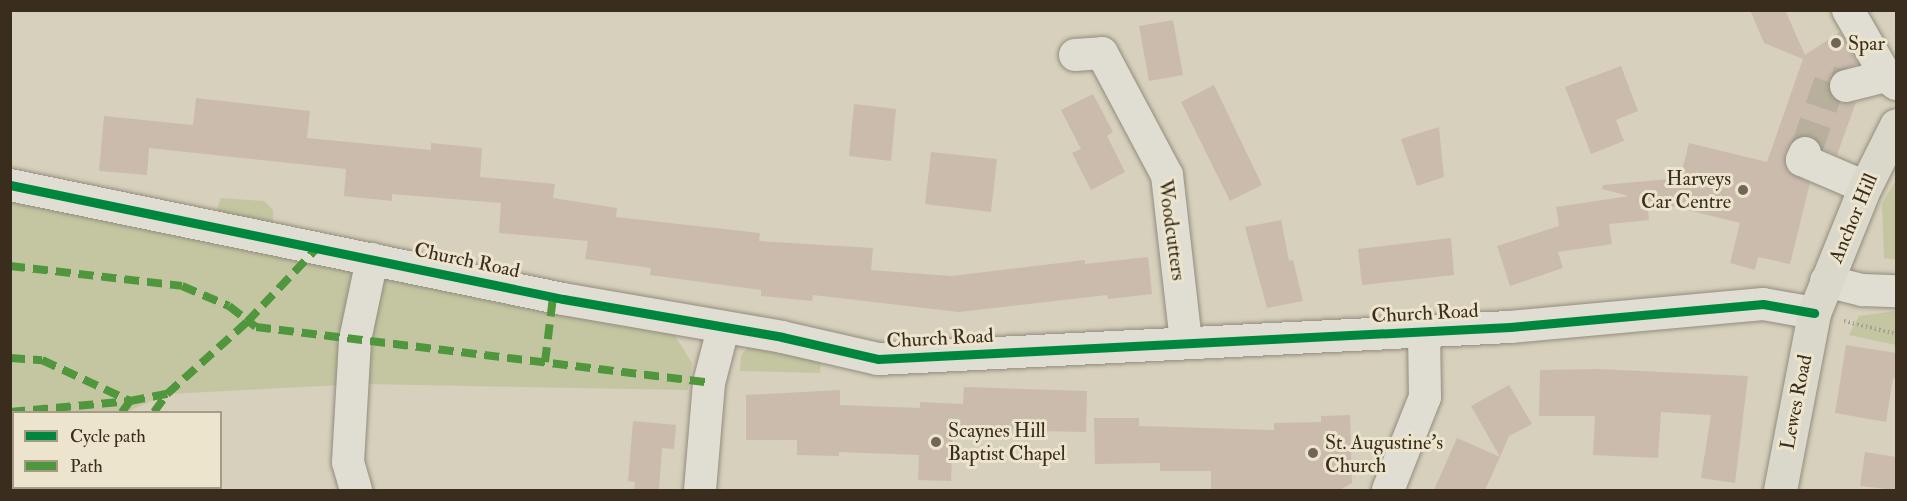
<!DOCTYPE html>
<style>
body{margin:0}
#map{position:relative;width:1907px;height:501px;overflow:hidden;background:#d7d0bc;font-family:"IM FELL Double Pica",serif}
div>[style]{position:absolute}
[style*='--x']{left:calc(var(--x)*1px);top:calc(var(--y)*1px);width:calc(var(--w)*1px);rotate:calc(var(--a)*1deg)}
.green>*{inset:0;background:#c4c6a1}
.building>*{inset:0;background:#cbbbad}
.minor-tunnel>*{height:32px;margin-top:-16px;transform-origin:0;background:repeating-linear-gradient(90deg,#b8af9c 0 32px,transparent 0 48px)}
.path>*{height:4px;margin-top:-2px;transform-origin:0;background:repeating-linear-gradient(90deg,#a4a097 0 1.5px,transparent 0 4.5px)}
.roads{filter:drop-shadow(0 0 2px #928c7f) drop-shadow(0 0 2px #928c7f)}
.minor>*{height:32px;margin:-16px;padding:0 16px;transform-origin:16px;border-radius:16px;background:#e0ddd2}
.highway>*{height:33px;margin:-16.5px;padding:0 16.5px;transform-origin:16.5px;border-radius:16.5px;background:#dad7cb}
.quiet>*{height:8px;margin-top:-4px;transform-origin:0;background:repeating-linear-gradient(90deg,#50963c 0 15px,transparent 0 23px)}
.cycleway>*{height:9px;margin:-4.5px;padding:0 4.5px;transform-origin:4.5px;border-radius:4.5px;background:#00873e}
.dots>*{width:16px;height:16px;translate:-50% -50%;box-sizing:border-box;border:3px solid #ece4cc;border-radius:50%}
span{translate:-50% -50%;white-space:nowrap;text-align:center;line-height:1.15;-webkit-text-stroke:6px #ece4cc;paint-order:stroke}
.poi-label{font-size:20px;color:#3a2d1d}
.left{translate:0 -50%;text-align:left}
.right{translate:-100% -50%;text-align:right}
.street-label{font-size:20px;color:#3a2d1d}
.frame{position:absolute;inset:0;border:12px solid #3a2d1d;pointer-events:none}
.legend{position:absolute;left:12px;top:411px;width:210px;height:78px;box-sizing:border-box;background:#ece4cc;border:2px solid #a59b86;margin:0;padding:8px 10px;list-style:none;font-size:18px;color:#3a2d1d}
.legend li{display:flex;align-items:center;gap:12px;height:30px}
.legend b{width:30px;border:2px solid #a59b86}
</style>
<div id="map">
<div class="green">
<div style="clip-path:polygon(1896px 180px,1896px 260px,1884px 258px,1882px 204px)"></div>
<div style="clip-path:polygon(10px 185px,664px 318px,692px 363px,688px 390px,361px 384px,167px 394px,127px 412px,14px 412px,14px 488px,56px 488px,11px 490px)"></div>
<div style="clip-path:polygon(221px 198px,264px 201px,273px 210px,273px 222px,215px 215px)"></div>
<div style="clip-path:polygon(1896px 311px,1896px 345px,1849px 335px,1859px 316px)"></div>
<div style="clip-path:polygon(822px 345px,820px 373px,740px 371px,741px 355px,749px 346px)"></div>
</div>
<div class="building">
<div style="clip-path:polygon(1750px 10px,1785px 10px,1805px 55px,1840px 32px,1858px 64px,1834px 73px,1829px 82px,1834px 99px,1842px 103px,1856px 102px,1837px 155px,1822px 149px,1813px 137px,1803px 135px,1794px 139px,1785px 153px,1788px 171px,1810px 183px,1790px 264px,1758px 257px,1755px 270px,1730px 263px,1740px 223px,1647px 200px,1649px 220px,1609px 224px,1612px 244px,1558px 252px,1563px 268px,1510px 286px,1497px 246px,1559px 226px,1556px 207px,1629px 196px,1602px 189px,1603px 185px,1680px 178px,1689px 143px,1767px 162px,1803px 59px,1764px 43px)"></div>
<div style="clip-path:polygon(1173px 20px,1183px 75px,1149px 81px,1139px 26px)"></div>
<div style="clip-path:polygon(1621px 66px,1638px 111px,1616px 120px,1624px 141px,1591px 154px,1565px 87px)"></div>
<div style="clip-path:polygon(1214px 85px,1262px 185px,1230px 201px,1181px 102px)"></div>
<div style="clip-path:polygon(1093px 94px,1113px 132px,1107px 136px,1125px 172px,1091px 190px,1072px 153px,1081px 149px,1061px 110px)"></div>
<div style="clip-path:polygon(196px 98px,310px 111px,307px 138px,431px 150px,431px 143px,482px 148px,480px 177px,555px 184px,553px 198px,617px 208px,616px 217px,760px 233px,759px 241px,873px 248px,871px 270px,951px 276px,1085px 260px,1085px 264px,1148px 257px,1152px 294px,1108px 299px,1107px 295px,959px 312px,813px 295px,812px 301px,761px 296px,761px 290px,650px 275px,651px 268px,585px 259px,588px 241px,499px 233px,501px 203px,392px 194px,392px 201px,344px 196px,346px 169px,149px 148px,147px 175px,99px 171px,104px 116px,193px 125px)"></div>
<div style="clip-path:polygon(854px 104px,896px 109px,891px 161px,849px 156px)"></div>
<div style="clip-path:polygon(1439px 127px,1444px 177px,1417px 186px,1401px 139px)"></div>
<div style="clip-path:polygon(931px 152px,997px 159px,991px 212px,925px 204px)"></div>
<div style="clip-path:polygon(1281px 220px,1289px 261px,1293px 260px,1303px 301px,1267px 308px,1245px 227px)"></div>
<div style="clip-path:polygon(1451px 238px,1454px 275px,1362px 285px,1358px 249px)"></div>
<div style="clip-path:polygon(1846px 345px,1896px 353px,1896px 379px,1893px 378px,1886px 422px,1835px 413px)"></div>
<div style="clip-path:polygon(1598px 369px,1748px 376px,1735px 483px,1701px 478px,1711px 415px,1661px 412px,1658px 458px,1593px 455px,1595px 416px,1539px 416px,1540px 370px)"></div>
<div style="clip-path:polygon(1509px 385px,1532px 424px,1509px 436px,1500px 457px,1471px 406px)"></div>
<div style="clip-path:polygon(964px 387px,1087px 391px,1086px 432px,953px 429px,951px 481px,918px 480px,919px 455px,839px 452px,839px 456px,797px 455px,797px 440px,746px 440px,746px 395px,840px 390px,840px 405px,920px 408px,920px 402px,963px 404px)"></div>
<div style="clip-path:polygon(1350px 415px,1352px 483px,1340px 490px,1211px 490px,1211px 471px,1160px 471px,1160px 463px,1095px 464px,1094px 418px,1139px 418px,1139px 426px,1274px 430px,1274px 423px,1321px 422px,1321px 416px)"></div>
<div style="clip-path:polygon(633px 421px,676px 425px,674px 449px,662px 448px,659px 490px,634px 490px,635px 482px,628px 481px)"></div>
<div style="clip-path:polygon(1457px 438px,1500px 457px,1485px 490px,1434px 490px)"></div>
<div style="clip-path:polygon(1865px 452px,1896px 457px,1896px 490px,1860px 486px)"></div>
</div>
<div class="minor-tunnel">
<div style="--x:1805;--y:153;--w:75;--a:-70.6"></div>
<div style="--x:1830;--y:82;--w:16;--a:14"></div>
</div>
<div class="path">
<div style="--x:1844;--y:321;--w:54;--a:14"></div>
</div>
<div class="roads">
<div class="minor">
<div style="--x:1848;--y:10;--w:76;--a:60.1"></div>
<div style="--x:1886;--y:76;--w:13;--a:39"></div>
<div style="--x:1075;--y:55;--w:27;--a:-4"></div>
<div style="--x:1102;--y:53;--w:138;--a:62"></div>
<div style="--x:1167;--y:175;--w:167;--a:83.5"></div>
<div style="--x:1846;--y:86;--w:41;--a:-14"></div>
<div style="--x:1805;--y:153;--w:8;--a:113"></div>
<div style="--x:1802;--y:160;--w:69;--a:23.2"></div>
<div style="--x:10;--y:185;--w:565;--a:11.65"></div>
<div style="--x:563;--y:299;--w:222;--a:9.8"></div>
<div style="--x:782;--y:337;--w:98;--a:12.9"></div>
<div style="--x:878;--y:359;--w:633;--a:-2.9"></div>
<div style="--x:1510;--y:327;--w:254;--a:-5.2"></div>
<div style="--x:1763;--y:304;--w:52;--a:10"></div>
<div style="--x:1826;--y:281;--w:38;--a:14"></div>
<div style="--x:1863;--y:290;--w:33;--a:2"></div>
<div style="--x:356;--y:490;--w:29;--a:-106"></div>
<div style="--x:348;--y:462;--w:122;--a:-86.7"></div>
<div style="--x:355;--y:340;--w:83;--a:-78.1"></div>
<div style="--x:700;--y:490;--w:107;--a:-85.2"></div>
<div style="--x:709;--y:383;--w:56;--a:-75.5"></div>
<div style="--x:1388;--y:490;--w:100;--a:-68.3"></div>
<div style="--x:1425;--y:397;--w:65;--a:-90.9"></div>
</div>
<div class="highway">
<div style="--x:1780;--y:490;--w:180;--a:-79.1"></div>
<div style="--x:1814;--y:313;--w:136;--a:-68"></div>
<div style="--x:1865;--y:187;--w:69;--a:-63.4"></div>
</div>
</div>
<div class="quiet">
<div style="--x:10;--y:266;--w:173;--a:6.6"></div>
<div style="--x:182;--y:286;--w:51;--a:23.1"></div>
<div style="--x:229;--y:306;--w:34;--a:38"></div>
<div style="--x:256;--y:327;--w:456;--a:7"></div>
<div style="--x:10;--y:358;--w:32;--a:4"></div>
<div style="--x:42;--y:360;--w:97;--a:25"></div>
<div style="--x:130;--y:401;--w:14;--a:126"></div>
<div style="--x:545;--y:362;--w:65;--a:-83"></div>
<div style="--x:10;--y:412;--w:121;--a:-5.2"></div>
<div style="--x:130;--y:401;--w:38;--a:-11"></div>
<div style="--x:154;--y:412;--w:22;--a:-54"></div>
<div style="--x:167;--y:394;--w:108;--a:-42"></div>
<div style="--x:247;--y:322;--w:103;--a:-46.6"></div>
<div style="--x:68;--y:490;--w:3;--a:-45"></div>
<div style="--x:104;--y:490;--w:3;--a:-45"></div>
</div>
<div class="cycleway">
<div style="--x:10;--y:185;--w:565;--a:11.65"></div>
<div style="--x:563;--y:299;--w:222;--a:9.8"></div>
<div style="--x:782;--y:337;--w:98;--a:12.9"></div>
<div style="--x:878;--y:359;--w:633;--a:-2.9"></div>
<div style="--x:1510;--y:327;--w:254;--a:-5.2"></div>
<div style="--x:1763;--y:304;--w:52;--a:10"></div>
</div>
<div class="dots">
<div style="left:1836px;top:43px;background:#716655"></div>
<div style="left:1743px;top:190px;background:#716655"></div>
<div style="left:936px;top:442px;background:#716655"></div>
<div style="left:1313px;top:453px;background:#716655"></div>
</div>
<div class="poi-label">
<span class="left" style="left:1848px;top:43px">Spar</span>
<span class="right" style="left:1731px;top:190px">Harveys<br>Car Centre</span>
<span class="left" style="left:948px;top:442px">Scaynes Hill<br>Baptist Chapel</span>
<span class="left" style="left:1325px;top:454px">St. Augustine's<br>Church</span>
</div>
<div class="street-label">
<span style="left:1853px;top:218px;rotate:-67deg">Anchor Hill</span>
<span style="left:1172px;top:230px;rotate:82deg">Woodcutters</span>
<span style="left:467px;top:260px;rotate:12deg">Church Road</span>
<span style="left:1425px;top:313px;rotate:-3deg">Church Road</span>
<span style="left:940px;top:338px;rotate:-3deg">Church Road</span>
<span style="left:1796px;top:402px;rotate:-79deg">Lewes Road</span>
</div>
<div class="frame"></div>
<ul class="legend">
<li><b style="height:8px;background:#00873e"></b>Cycle path</li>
<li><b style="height:8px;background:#50963c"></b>Path</li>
</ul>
</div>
